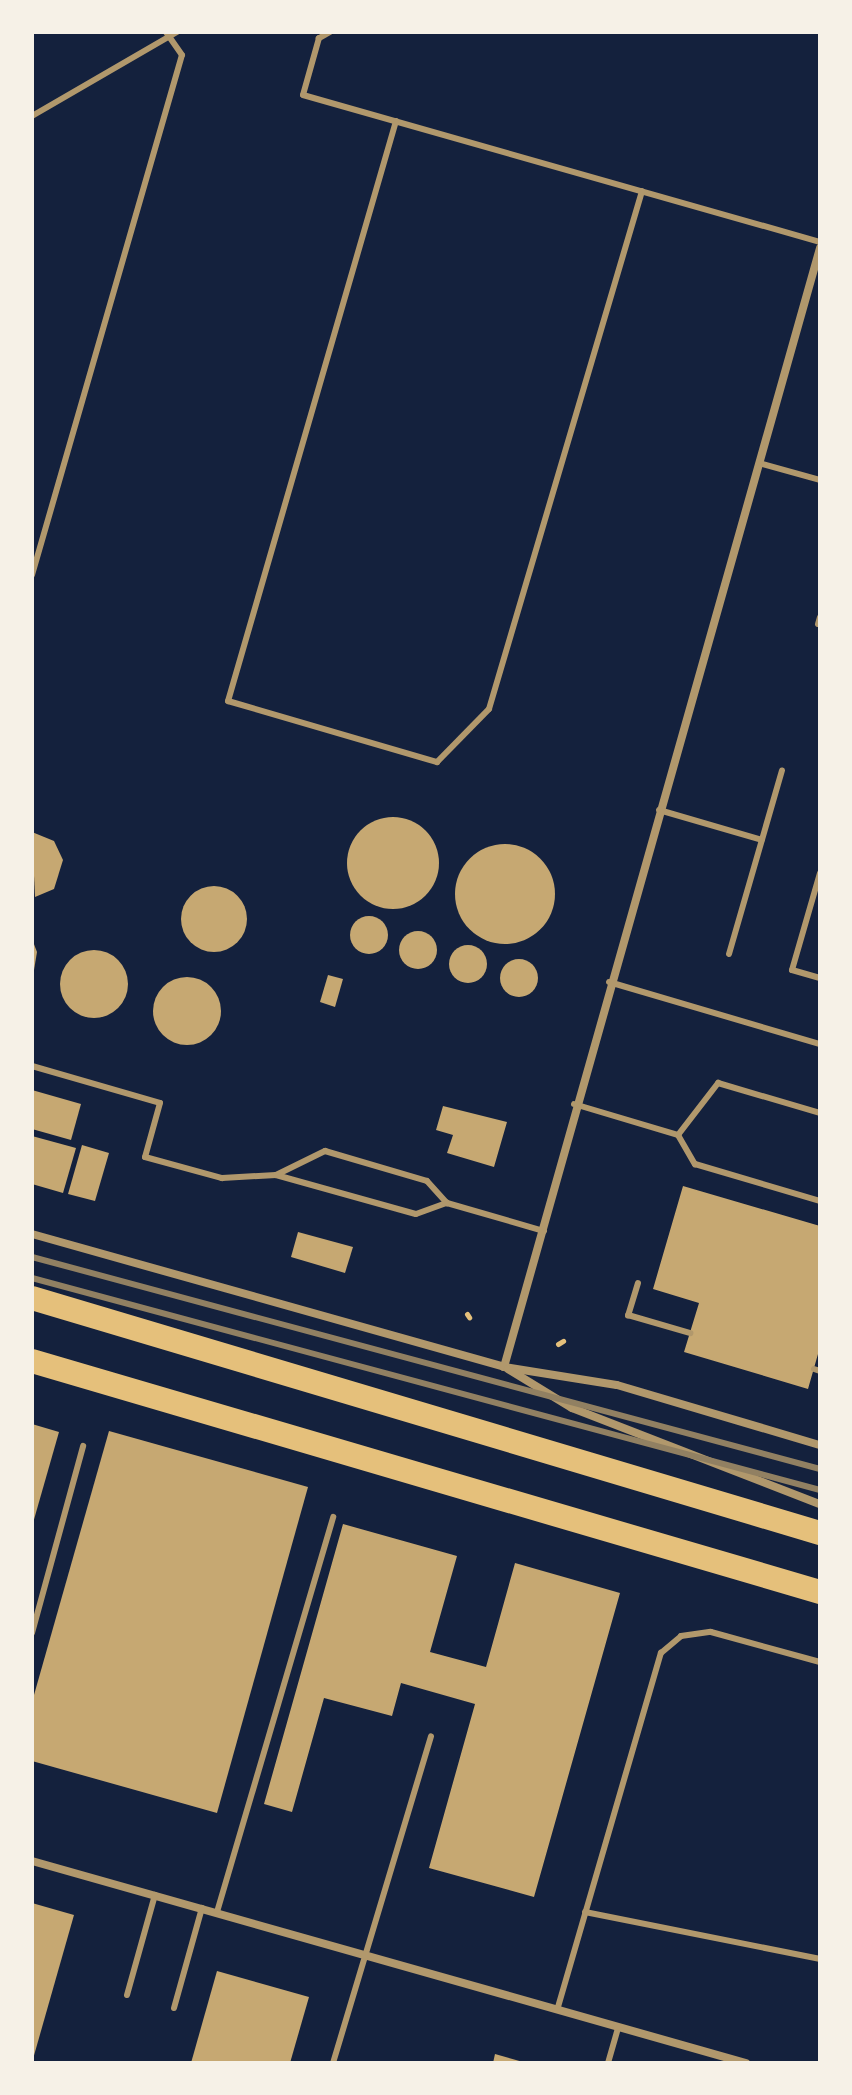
<!DOCTYPE html>
<style>
body{margin:0}
#map{position:relative;width:852px;height:2095px;overflow:hidden;background:#14213d;font-family:Arial,sans-serif}
div>[style]{position:absolute}
[style*='--x']{left:calc(var(--x)*1px);top:calc(var(--y)*1px);width:calc(var(--w)*1px);rotate:calc(var(--a)*1deg)}
.building>*{inset:0;background:#c6a872}
.round{border-radius:50%}
.path>*{height:5px;margin:-2.5px;padding:0 2.5px;transform-origin:2.5px;border-radius:2.5px;background:#e5c07b}
.service>*{height:6px;margin:-3px;padding:0 3px;transform-origin:3px;border-radius:3px;background:#b1986c}
.minor>*{height:8px;margin:-4px;padding:0 4px;transform-origin:4px;border-radius:4px;background:#b1986c}
.motorway>*{height:24px;margin:-12px;padding:0 12px;transform-origin:12px;border-radius:12px;background:#e5c07b}
.rail>*{height:6px;margin:-3px;padding:0 3px;transform-origin:3px;border-radius:3px;background:#918062}
span{translate:-50% -50%;white-space:nowrap;text-align:center;line-height:1.15;-webkit-text-stroke:7px #f6f1e7;paint-order:stroke}
.frame{position:absolute;inset:0;border:34px solid #f6f1e7;pointer-events:none}
</style>
<div id="map">
<div class="building">
<div class="round" style="left:347px;top:817px;width:92px;height:92px"></div>
<div style="clip-path:polygon(32px 832px,54px 841px,63px 860px,54px 889px,35px 897px)"></div>
<div class="round" style="left:455px;top:844px;width:100px;height:100px"></div>
<div class="round" style="left:181px;top:886px;width:66px;height:66px"></div>
<div class="round" style="left:350px;top:916px;width:38px;height:38px"></div>
<div class="round" style="left:399px;top:931px;width:38px;height:38px"></div>
<div style="clip-path:polygon(32px 939px,37px 952px,33px 976px,32px 976px)"></div>
<div class="round" style="left:449px;top:945px;width:38px;height:38px"></div>
<div class="round" style="left:60px;top:950px;width:68px;height:68px"></div>
<div class="round" style="left:500px;top:959px;width:38px;height:38px"></div>
<div style="clip-path:polygon(328px 975px,343px 979px,335px 1007px,320px 1002px)"></div>
<div class="round" style="left:153px;top:977px;width:68px;height:68px"></div>
<div style="clip-path:polygon(32px 1090px,81px 1104px,71px 1140px,32px 1129px)"></div>
<div style="clip-path:polygon(443px 1106px,507px 1122px,494px 1167px,447px 1153px,453px 1135px,436px 1130px)"></div>
<div style="clip-path:polygon(32px 1136px,76px 1148px,63px 1193px,32px 1184px)"></div>
<div style="clip-path:polygon(82px 1145px,109px 1153px,95px 1201px,68px 1194px)"></div>
<div style="clip-path:polygon(683px 1186px,820px 1226px,820px 1347px,808px 1389px,684px 1352px,699px 1303px,653px 1289px)"></div>
<div style="clip-path:polygon(298px 1232px,353px 1247px,345px 1273px,291px 1257px)"></div>
<div style="clip-path:polygon(32px 1424px,59px 1432px,33px 1523px,32px 1523px)"></div>
<div style="clip-path:polygon(109px 1431px,308px 1487px,217px 1813px,32px 1761px,32px 1702px)"></div>
<div style="clip-path:polygon(343px 1524px,457px 1556px,430px 1652px,486px 1667px,515px 1563px,620px 1593px,534px 1897px,429px 1868px,475px 1704px,401px 1683px,392px 1716px,324px 1698px,292px 1812px,264px 1804px)"></div>
<div style="clip-path:polygon(32px 1903px,74px 1915px,33px 2059px,32px 2059px)"></div>
<div style="clip-path:polygon(217px 1971px,309px 1997px,290px 2063px,191px 2063px)"></div>
<div style="clip-path:polygon(495px 2054px,523px 2062px,522px 2063px,493px 2063px)"></div>
</div>
<div class="path">
<div style="--x:467;--y:1314;--w:4;--a:56"></div>
<div style="--x:558;--y:1344;--w:6;--a:-31"></div>
</div>
<div class="service">
<div style="--x:330;--y:32;--w:13;--a:151"></div>
<div style="--x:319;--y:38;--w:59;--a:105.7"></div>
<div style="--x:303;--y:95;--w:537;--a:15.87"></div>
<div style="--x:32;--y:116;--w:168;--a:-30.1"></div>
<div style="--x:396;--y:121;--w:604;--a:106.15"></div>
<div style="--x:228;--y:701;--w:218;--a:16.3"></div>
<div style="--x:437;--y:762;--w:74;--a:-45.5"></div>
<div style="--x:489;--y:709;--w:540;--a:-73.54"></div>
<div style="--x:759;--y:463;--w:63;--a:15.6"></div>
<div style="--x:32;--y:575;--w:541;--a:-73.91"></div>
<div style="--x:182;--y:55;--w:28;--a:-125"></div>
<div style="--x:818;--y:624;--w:7;--a:-74"></div>
<div style="--x:659;--y:810;--w:107;--a:16.2"></div>
<div style="--x:820;--y:873;--w:101;--a:106.1"></div>
<div style="--x:792;--y:970;--w:29;--a:16"></div>
<div style="--x:729;--y:954;--w:191;--a:-73.9"></div>
<div style="--x:609;--y:982;--w:220;--a:16.4"></div>
<div style="--x:32;--y:1066;--w:133;--a:16.1"></div>
<div style="--x:160;--y:1103;--w:56;--a:105.5"></div>
<div style="--x:145;--y:1157;--w:80;--a:15.3"></div>
<div style="--x:222;--y:1178;--w:54;--a:-3.2"></div>
<div style="--x:276;--y:1175;--w:145;--a:15.6"></div>
<div style="--x:416;--y:1214;--w:33;--a:-20"></div>
<div style="--x:447;--y:1203;--w:101;--a:16.1"></div>
<div style="--x:574;--y:1104;--w:109;--a:16.6"></div>
<div style="--x:678;--y:1135;--w:34;--a:60"></div>
<div style="--x:695;--y:1164;--w:130;--a:16.5"></div>
<div style="--x:678;--y:1135;--w:66;--a:-52.4"></div>
<div style="--x:718;--y:1083;--w:106;--a:16.4"></div>
<div style="--x:276;--y:1175;--w:55;--a:-26.1"></div>
<div style="--x:325;--y:1151;--w:106;--a:16.4"></div>
<div style="--x:427;--y:1181;--w:30;--a:48"></div>
<div style="--x:638;--y:1283;--w:34;--a:107"></div>
<div style="--x:628;--y:1315;--w:65;--a:16.2"></div>
<div style="--x:814;--y:1369;--w:6;--a:18"></div>
<div style="--x:32;--y:1633;--w:194;--a:-74.7"></div>
<div style="--x:217;--y:1912;--w:412;--a:-73.6"></div>
<div style="--x:585;--y:1912;--w:240;--a:11.3"></div>
<div style="--x:127;--y:1995;--w:104;--a:-74.4"></div>
<div style="--x:558;--y:2007;--w:369;--a:-73.8"></div>
<div style="--x:661;--y:1653;--w:26;--a:-40"></div>
<div style="--x:681;--y:1636;--w:30;--a:-8"></div>
<div style="--x:711;--y:1632;--w:113;--a:15.4"></div>
<div style="--x:174;--y:2008;--w:104;--a:-74.4"></div>
<div style="--x:333;--y:2063;--w:341;--a:-73.3"></div>
<div style="--x:608;--y:2063;--w:37;--a:-74"></div>
</div>
<div class="minor">
<div style="--x:32;--y:1234;--w:490;--a:15.7"></div>
<div style="--x:504;--y:1367;--w:114;--a:9.1"></div>
<div style="--x:617;--y:1385;--w:212;--a:16.5"></div>
<div style="--x:504;--y:1367;--w:1163;--a:-74.23"></div>
<div style="--x:508;--y:1369;--w:75;--a:31.4"></div>
<div style="--x:572;--y:1408;--w:266;--a:21.2"></div>
<div style="--x:32;--y:1861;--w:742;--a:15.8"></div>
</div>
<div class="motorway">
<div style="--x:32;--y:1298;--w:822;--a:16.61"></div>
<div style="--x:32;--y:1361;--w:821;--a:16.34"></div>
</div>
<div class="rail">
<div style="--x:32;--y:1257;--w:816;--a:15.06"></div>
<div style="--x:32;--y:1278;--w:816;--a:15.06"></div>
</div>
<div class="frame"></div>
</div>
